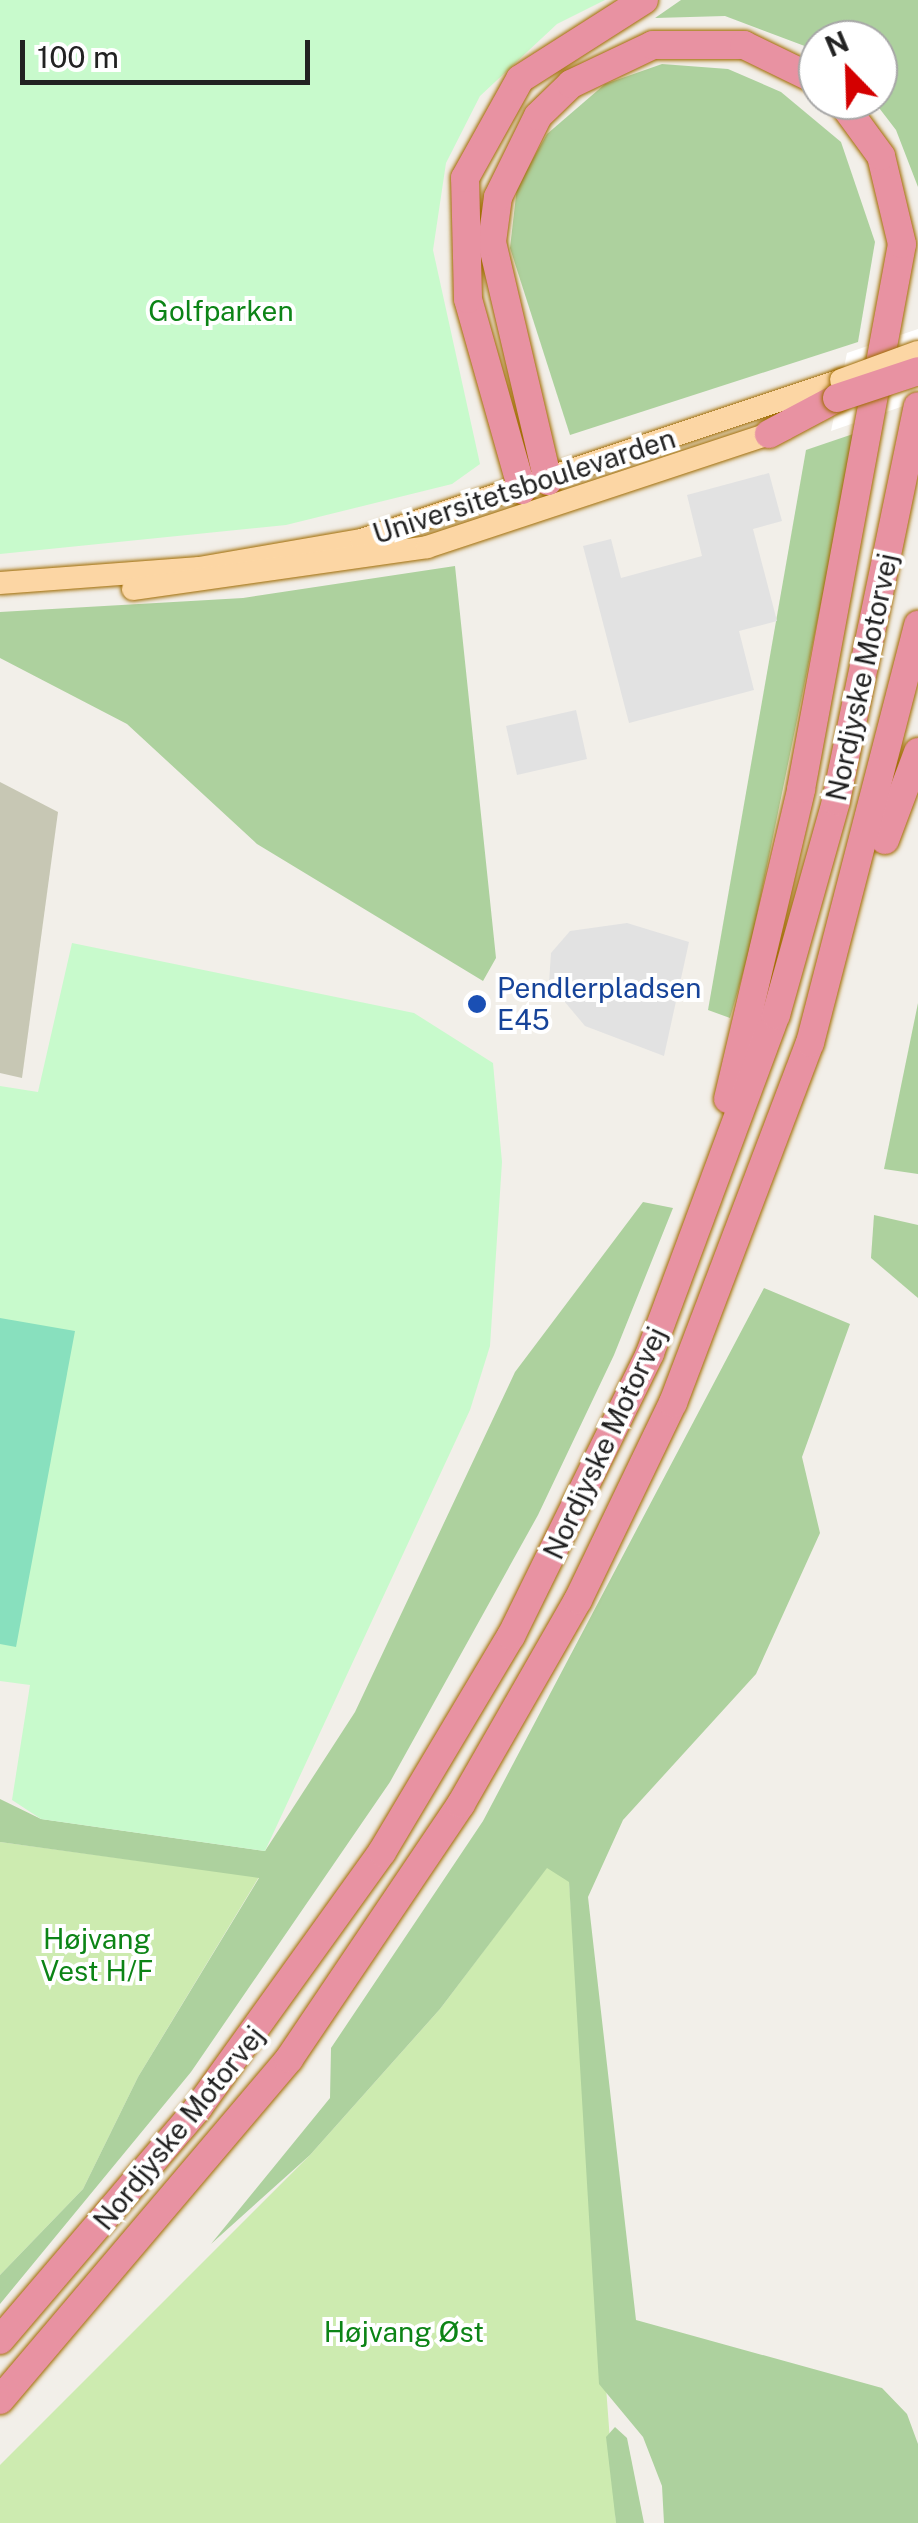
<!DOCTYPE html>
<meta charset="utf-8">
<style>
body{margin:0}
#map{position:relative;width:918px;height:2523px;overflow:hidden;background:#f2efe9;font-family:"Public Sans",sans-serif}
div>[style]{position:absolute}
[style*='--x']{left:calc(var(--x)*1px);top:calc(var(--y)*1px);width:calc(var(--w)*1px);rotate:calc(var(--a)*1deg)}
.construction>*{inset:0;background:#c7c7b4}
.grass>*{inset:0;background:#cdebb0}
.forest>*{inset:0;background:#add19e}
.park>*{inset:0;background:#c8facc}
.pitch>*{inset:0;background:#88e0be}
.parking>*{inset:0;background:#e2e2e2}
.pier>*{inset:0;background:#fff}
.roads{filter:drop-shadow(0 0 2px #a06b00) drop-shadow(0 0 2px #a06b00)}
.major>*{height:22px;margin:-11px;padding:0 11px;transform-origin:11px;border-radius:11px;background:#fcd6a4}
.highway>*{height:28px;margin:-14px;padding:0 14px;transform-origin:14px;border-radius:14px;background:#e892a2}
.bridges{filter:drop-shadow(0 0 2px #a06b00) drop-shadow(0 0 2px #a06b00)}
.major-bridge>*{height:22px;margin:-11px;padding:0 11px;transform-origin:11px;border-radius:11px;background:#fcd6a4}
.highway-bridge>*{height:28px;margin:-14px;padding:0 14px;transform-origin:14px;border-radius:14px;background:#e892a2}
.dots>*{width:28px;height:28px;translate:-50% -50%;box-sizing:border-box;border:5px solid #fff;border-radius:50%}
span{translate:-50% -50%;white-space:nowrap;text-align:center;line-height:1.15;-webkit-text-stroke:8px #fff;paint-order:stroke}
.park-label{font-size:28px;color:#0c8416}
.street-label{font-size:28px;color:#222}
.transit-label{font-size:28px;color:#164399}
.left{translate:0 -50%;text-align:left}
.north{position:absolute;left:798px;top:20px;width:100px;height:100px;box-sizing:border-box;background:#fff;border:2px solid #a7a7a7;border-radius:50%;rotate:337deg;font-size:28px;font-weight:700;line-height:40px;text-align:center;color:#222}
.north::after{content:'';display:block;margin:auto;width:35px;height:45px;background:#d40000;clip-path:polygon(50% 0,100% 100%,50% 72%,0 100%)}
.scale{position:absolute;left:20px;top:40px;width:290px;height:45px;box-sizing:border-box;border:5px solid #222;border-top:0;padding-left:12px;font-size:30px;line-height:35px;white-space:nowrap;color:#222;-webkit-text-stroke:8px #fff;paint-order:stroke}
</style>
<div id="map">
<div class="construction">
<div style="clip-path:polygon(0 782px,58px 812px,22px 1078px,0 1073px)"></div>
</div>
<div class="grass">
<div style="clip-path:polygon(0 1842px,259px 1877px,138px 2077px,83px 2189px,0 2275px)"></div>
<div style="clip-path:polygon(547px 1867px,569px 1881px,616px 2523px,0 2523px,0 2465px,310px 2155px,440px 2009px)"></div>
</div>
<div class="forest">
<div style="clip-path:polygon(681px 0,918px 0,918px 187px,896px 130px,873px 100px,878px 40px,818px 40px,818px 51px,725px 16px,655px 18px)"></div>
<div style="clip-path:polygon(662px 64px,728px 69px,781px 92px,841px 142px,875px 242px,858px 342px,570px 435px,510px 248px,517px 187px,547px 134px,605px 84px)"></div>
<div style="clip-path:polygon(856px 433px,750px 949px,730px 1018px,708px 1010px,806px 450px)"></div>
<div style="clip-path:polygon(455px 566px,496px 958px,483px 981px,257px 844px,127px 724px,0 658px,0 612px,243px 598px)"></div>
<div style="clip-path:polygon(918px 1003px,918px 1174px,884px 1169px)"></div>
<div style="clip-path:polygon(643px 1202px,673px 1208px,614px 1355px,538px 1515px,390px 1782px,191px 2072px,0 2304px,0 2275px,83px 2189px,138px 2077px,259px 1878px,0 1842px,0 1799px,41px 1819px,265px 1851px,355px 1712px,515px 1372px)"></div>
<div style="clip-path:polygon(874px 1215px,918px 1225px,918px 1298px,871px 1258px)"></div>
<div style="clip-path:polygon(764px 1288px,850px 1324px,802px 1457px,820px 1533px,756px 1674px,623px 1820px,588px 1897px,636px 2320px,882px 2388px,907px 2414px,918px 2444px,918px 2523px,664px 2523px,662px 2486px,643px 2437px,599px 2384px,569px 1882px,547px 1868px,440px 2009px,310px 2155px,211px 2244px,330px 2098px,331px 2048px,483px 1821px)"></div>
<div style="clip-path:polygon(615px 2427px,627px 2438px,644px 2523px,616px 2523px,606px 2437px)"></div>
</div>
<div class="park">
<div style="clip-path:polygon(0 0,605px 0,557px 24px,480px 96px,446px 163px,433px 250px,480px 464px,452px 484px,286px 525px,0 554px)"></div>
<div style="clip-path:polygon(72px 943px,414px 1013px,493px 1063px,502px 1162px,490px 1346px,470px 1410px,265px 1851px,41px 1819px,12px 1800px,30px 1685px,0 1681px,0 1086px,38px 1092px)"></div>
</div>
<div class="pitch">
<div style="clip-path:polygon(0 1318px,75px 1331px,16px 1647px,0 1644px)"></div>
</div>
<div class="parking">
<div style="clip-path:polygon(769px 473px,782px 521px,753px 529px,777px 621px,739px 631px,754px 690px,629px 723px,583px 546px,611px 539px,621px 578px,702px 556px,687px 495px)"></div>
<div style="clip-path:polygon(576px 710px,587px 759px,517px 775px,506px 726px)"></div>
<div style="clip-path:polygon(627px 923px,689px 942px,664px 1056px,585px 1026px,549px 983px,551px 953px,570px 931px)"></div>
</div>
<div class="pier">
<div style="clip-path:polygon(918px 329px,918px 401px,831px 431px,847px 353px)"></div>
</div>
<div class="roads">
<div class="major">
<div style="--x:0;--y:583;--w:200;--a:-4.3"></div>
<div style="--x:199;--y:568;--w:164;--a:-9.8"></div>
<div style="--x:361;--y:540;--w:506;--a:-18.43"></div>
<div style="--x:133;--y:589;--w:297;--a:-8.1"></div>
<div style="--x:427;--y:547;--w:376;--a:-18.3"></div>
</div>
<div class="highway">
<div style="--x:769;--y:434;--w:77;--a:-27.9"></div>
<div style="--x:548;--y:481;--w:245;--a:-103.2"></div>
<div style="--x:492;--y:242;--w:45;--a:-82.4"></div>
<div style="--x:498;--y:197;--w:90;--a:-63.7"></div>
<div style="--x:538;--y:116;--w:46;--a:-44.1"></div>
<div style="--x:571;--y:84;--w:91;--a:-25.4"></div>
<div style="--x:653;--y:45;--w:91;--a:0"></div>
<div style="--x:744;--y:45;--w:82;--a:25.9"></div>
<div style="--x:522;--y:490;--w:198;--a:-105.8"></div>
<div style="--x:468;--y:299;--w:121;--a:-91.4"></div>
<div style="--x:465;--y:178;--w:113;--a:-60.9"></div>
<div style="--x:520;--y:79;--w:147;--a:-32.5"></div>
<div style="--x:885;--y:840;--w:94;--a:-69.4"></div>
<div style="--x:728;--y:1099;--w:318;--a:-76.7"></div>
<div style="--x:801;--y:789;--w:554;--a:-79.5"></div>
<div style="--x:902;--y:244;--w:90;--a:-103.4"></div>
<div style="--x:881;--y:156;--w:69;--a:-126.2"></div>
<div style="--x:0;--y:2340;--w:305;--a:-49.5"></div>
<div style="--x:198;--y:2108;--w:315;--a:-54.3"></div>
<div style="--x:382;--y:1852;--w:252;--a:-59.2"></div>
<div style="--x:511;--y:1636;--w:315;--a:-63.8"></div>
<div style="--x:650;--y:1353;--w:361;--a:-69.6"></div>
<div style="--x:776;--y:1015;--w:222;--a:-74.3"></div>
<div style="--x:836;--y:801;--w:403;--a:-78.3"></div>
<div style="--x:0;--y:2400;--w:447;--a:-49.7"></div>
<div style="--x:289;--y:2059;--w:308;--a:-56"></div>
<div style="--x:461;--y:1804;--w:235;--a:-60.2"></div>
<div style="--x:578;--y:1600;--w:219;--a:-64.3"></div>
<div style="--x:673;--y:1403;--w:385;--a:-69.2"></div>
<div style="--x:810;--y:1043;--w:432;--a:-75.5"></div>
</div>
</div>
<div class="bridges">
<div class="major-bridge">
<div style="--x:841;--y:380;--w:82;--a:-20"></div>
</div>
<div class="highway-bridge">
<div style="--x:837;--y:398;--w:85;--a:-18.4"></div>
</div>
</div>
<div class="dots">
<div style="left:477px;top:1004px;background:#1a4fb4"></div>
</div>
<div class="park-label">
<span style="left:221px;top:311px">Golfparken</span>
<span style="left:97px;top:1955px">Højvang<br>Vest H/F</span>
<span style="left:404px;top:2332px">Højvang Øst</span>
</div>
<div class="street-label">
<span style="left:524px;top:486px;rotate:-18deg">Universitetsboulevarden</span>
<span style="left:862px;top:677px;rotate:-78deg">Nordjyske Motorvej</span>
<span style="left:605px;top:1443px;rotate:-65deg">Nordjyske Motorvej</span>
<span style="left:179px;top:2128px;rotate:-51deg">Nordjyske Motorvej</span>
</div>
<div class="transit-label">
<span class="left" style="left:497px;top:1004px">Pendlerpladsen<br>E45</span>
</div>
<div class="north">N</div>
<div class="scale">100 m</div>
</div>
